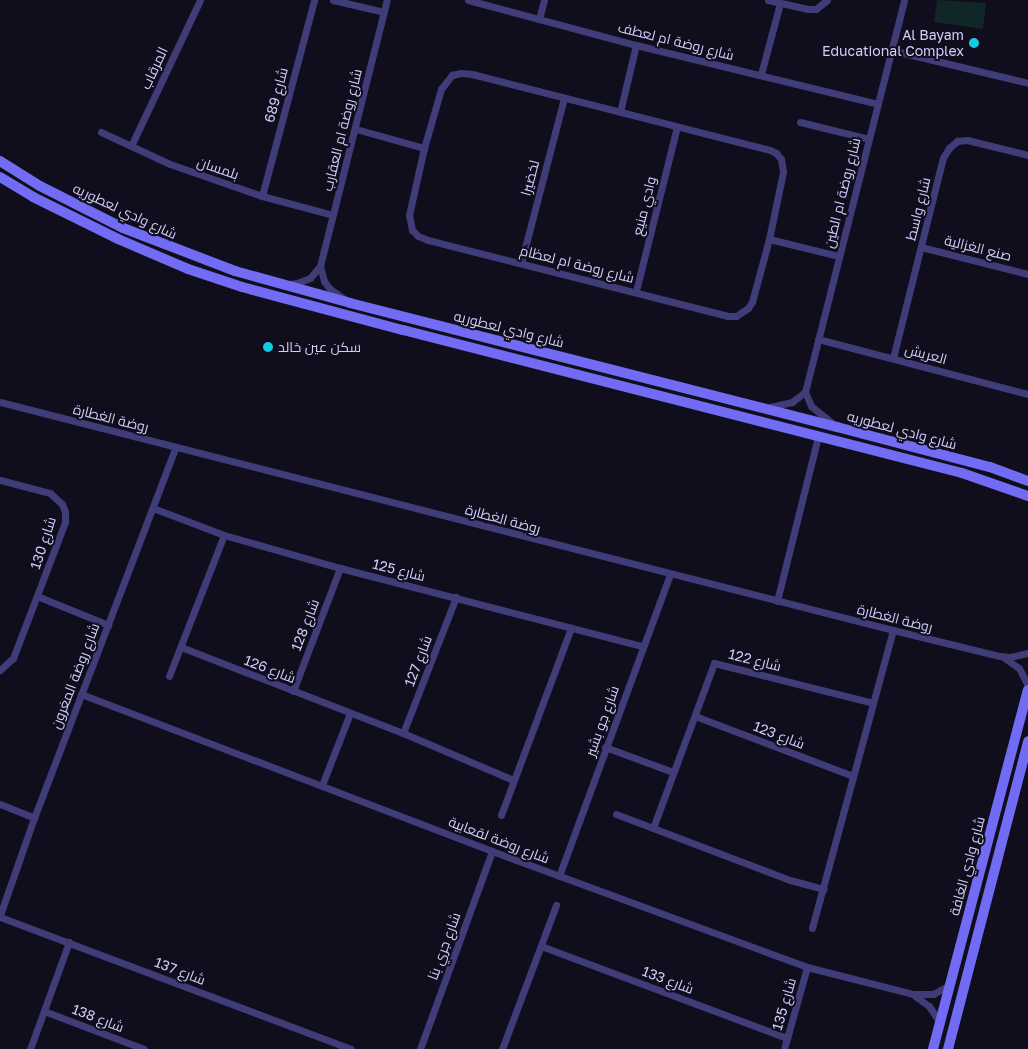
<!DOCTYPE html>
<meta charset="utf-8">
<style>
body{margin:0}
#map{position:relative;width:1028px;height:1049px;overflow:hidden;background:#100d1d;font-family:"Golos Text",Cairo,sans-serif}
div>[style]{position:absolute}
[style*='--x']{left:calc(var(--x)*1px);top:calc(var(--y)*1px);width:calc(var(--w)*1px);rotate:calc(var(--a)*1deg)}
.green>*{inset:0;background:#112626}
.street>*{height:7px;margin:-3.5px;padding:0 3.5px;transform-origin:3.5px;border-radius:3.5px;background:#3f3c78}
.secondary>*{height:10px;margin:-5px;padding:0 5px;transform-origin:5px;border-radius:5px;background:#716cf3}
.dots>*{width:14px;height:14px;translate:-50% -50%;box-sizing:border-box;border:2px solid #100d1d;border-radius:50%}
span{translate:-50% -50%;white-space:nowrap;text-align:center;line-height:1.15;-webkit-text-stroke:4px #100d1d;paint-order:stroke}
.poi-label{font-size:14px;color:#d3cdfb}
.right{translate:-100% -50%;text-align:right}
.left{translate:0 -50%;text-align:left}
.street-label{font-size:14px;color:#d3cdfb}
</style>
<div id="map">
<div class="green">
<div style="clip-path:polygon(937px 0,986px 3px,983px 29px,934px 22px)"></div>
</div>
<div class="street">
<div style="--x:333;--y:0;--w:52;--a:13.2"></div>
<div style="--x:468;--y:0;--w:174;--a:15"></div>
<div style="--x:636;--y:45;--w:249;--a:13.7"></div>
<div style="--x:768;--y:0;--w:41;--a:12.7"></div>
<div style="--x:808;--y:9;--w:8;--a:0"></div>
<div style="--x:816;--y:9;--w:14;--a:-39"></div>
<div style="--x:539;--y:19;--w:20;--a:-75"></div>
<div style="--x:891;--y:50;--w:141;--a:13.5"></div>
<div style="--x:461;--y:73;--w:11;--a:5"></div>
<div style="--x:472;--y:74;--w:308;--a:14.3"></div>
<div style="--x:770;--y:150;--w:7;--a:27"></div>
<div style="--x:776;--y:153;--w:8;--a:50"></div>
<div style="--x:781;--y:159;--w:13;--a:81"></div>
<div style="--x:783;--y:172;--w:68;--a:101.8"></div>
<div style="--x:769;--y:239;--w:65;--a:105.1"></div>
<div style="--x:752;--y:302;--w:7;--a:124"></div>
<div style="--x:748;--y:308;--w:14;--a:146"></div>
<div style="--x:736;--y:316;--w:8;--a:180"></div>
<div style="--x:728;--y:316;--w:309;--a:-165.8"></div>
<div style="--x:428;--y:240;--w:11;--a:-158"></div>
<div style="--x:418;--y:236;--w:8;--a:-135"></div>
<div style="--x:412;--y:230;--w:15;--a:-101"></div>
<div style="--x:409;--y:215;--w:69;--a:-77.4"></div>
<div style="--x:424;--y:148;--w:61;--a:-73.9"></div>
<div style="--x:441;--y:89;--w:18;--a:-52"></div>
<div style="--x:452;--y:75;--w:9;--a:-13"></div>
<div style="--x:761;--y:74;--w:73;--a:-75"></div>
<div style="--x:620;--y:112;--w:69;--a:-76.6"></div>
<div style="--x:800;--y:122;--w:71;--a:13.8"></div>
<div style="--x:356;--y:129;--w:71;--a:15.6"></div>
<div style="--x:101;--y:132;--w:76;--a:24.9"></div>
<div style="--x:170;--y:164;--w:97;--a:19.2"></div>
<div style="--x:262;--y:196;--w:73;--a:15"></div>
<div style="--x:131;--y:146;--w:161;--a:-64.7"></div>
<div style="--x:262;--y:196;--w:203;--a:-75.1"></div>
<div style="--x:769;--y:239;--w:72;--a:13.7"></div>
<div style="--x:921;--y:247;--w:110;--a:14.2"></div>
<div style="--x:521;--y:263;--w:171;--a:-75.4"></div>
<div style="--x:320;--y:266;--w:16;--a:75"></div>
<div style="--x:324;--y:281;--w:9;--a:54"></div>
<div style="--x:329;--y:288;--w:17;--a:36"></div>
<div style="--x:289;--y:284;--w:8;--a:-7"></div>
<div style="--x:297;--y:283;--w:14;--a:-21"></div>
<div style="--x:310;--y:278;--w:16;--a:-50"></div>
<div style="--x:320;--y:266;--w:274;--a:-75.9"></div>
<div style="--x:636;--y:291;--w:169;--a:-76"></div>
<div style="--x:818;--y:339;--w:217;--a:14.7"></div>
<div style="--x:893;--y:358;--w:206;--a:-76"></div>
<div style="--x:943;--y:158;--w:12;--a:-59"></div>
<div style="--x:949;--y:148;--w:11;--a:-41"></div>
<div style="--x:957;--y:141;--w:10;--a:-6"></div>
<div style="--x:967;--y:140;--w:63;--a:13.8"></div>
<div style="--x:0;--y:402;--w:922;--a:14.32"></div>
<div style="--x:893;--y:630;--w:110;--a:13.7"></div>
<div style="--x:1000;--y:656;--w:10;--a:6"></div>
<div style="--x:1010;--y:657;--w:18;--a:-13"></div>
<div style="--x:770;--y:407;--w:23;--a:-13"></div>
<div style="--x:792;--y:402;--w:16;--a:-38"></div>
<div style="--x:832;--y:423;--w:27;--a:-141"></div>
<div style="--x:811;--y:406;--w:15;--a:-113"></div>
<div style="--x:805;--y:392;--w:404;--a:-75.8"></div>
<div style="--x:0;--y:480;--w:52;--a:14.6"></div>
<div style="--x:50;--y:493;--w:16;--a:43"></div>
<div style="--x:62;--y:504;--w:9;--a:69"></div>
<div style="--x:65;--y:512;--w:10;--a:90"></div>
<div style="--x:65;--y:522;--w:146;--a:110.9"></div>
<div style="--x:13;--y:658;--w:18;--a:137"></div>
<div style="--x:153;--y:508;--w:76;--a:20.8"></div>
<div style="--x:224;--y:535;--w:121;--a:15.9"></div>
<div style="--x:340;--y:568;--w:312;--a:14.5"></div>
<div style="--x:37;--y:596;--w:77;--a:22.2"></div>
<div style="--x:777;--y:601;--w:170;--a:-76"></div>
<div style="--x:181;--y:647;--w:238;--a:21.2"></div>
<div style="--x:403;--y:733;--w:120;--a:23.1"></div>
<div style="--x:1003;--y:657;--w:19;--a:35"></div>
<div style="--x:1019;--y:668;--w:20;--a:63"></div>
<div style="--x:169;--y:676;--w:151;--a:-68.7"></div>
<div style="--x:293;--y:691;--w:132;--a:-69.1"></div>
<div style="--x:81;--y:694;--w:440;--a:20.9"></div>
<div style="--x:492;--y:851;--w:336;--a:20.2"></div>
<div style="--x:807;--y:967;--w:109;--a:14.3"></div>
<div style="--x:913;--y:994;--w:20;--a:0"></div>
<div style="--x:933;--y:994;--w:19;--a:-28"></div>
<div style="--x:695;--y:716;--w:169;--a:20.8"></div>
<div style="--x:403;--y:733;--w:146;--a:-68.7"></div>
<div style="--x:605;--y:747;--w:72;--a:20.2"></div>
<div style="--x:322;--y:785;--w:77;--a:-68.7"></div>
<div style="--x:0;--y:804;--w:37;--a:22"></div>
<div style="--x:616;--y:814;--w:186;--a:20.8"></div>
<div style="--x:790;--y:880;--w:35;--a:15"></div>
<div style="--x:501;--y:815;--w:200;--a:-69.5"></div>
<div style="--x:653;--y:828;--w:176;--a:-69.7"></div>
<div style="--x:714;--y:663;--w:164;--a:14.1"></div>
<div style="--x:559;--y:876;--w:321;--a:-69.8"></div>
<div style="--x:0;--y:915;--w:103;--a:-70.7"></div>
<div style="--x:34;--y:818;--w:397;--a:-69.1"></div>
<div style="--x:0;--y:917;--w:375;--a:20.6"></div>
<div style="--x:812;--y:928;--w:309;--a:-74.8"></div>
<div style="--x:541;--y:946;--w:263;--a:20.5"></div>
<div style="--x:915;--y:996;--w:17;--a:36"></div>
<div style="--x:929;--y:1006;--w:20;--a:57"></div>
<div style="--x:44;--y:1011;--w:107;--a:20.8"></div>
<div style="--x:30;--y:1049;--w:114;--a:-70"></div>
<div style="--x:420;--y:1049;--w:211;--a:-70"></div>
<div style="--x:502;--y:1049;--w:154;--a:-69.4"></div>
<div style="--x:784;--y:1049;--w:85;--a:-74.3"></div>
</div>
<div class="secondary">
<div style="--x:0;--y:161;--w:47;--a:32"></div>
<div style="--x:40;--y:186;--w:93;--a:26.8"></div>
<div style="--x:123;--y:228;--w:120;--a:21"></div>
<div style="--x:235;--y:271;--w:119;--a:15.5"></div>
<div style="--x:350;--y:303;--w:503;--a:14.29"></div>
<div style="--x:837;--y:427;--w:158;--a:14.7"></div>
<div style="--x:990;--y:467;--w:40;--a:20.2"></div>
<div style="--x:0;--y:177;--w:39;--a:31"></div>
<div style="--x:33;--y:197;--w:95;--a:26.3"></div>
<div style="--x:118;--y:239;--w:76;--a:23.2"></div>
<div style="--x:188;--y:269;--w:57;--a:18.4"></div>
<div style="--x:242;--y:287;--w:167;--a:15"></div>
<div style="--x:403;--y:330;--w:577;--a:14.35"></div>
<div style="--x:962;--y:473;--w:70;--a:19.2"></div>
<div style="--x:933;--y:1049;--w:371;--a:-75.2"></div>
<div style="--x:948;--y:1049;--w:318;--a:-75.4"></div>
</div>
<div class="dots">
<div style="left:974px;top:43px;background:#13cbe1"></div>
<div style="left:268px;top:347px;background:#13cbe1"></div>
</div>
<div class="poi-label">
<span class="right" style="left:964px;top:43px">Al Bayam<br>Educational Complex</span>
<span class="left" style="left:278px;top:347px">سكن عين خالد</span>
</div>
<div class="street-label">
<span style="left:676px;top:41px;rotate:14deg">شارع روضة ام لعطف</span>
<span style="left:154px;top:68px;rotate:-65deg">المرقاب</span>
<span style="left:276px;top:95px;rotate:-75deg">شارع 689</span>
<span style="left:342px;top:130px;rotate:-76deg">شارع روضة ام العقارب</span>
<span style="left:218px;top:168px;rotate:19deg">بلمسان</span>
<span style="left:530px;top:178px;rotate:-75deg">لخضيرا</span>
<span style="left:842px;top:193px;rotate:-76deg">شارع روضة ام الطين</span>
<span style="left:644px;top:206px;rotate:-76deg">وادي منيع</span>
<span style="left:918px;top:209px;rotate:-76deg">شارع واسط</span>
<span style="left:125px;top:211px;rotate:25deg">شارع وادي لعطوريه</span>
<span style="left:978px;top:248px;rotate:14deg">صنع الغزالية</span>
<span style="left:577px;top:264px;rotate:14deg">شارع روضة ام لعظام</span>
<span style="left:509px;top:329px;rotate:14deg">شارع وادي لعطوريه</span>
<span style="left:926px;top:354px;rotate:15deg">العريش</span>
<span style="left:111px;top:418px;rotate:14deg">روضة الغطارة</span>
<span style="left:902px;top:430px;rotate:15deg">شارع وادي لعطوريه</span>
<span style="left:503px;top:519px;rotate:15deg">روضة الغطارة</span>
<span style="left:43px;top:543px;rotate:-72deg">شارع 130</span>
<span style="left:399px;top:570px;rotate:14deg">شارع 125</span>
<span style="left:895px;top:618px;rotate:14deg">روضة الغطارة</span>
<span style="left:305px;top:625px;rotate:-69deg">شارع 128</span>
<span style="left:755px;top:660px;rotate:14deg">شارع 122</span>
<span style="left:418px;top:661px;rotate:-69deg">شارع 127</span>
<span style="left:270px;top:669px;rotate:21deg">شارع 126</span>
<span style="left:75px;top:676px;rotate:-69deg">شارع روضة المغرون</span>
<span style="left:602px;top:721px;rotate:-70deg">شارع جو بشير</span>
<span style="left:779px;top:735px;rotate:21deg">شارع 123</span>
<span style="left:499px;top:840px;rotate:21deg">شارع روضة لقعابية</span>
<span style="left:967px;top:866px;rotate:-75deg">شارع وادي الغافة</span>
<span style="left:444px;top:946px;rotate:-70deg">شارع جري بنا</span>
<span style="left:180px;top:971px;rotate:21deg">شارع 137</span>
<span style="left:668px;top:980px;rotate:21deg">شارع 133</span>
<span style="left:784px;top:1004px;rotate:-74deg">شارع 135</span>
<span style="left:98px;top:1018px;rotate:21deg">شارع 138</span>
</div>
</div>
